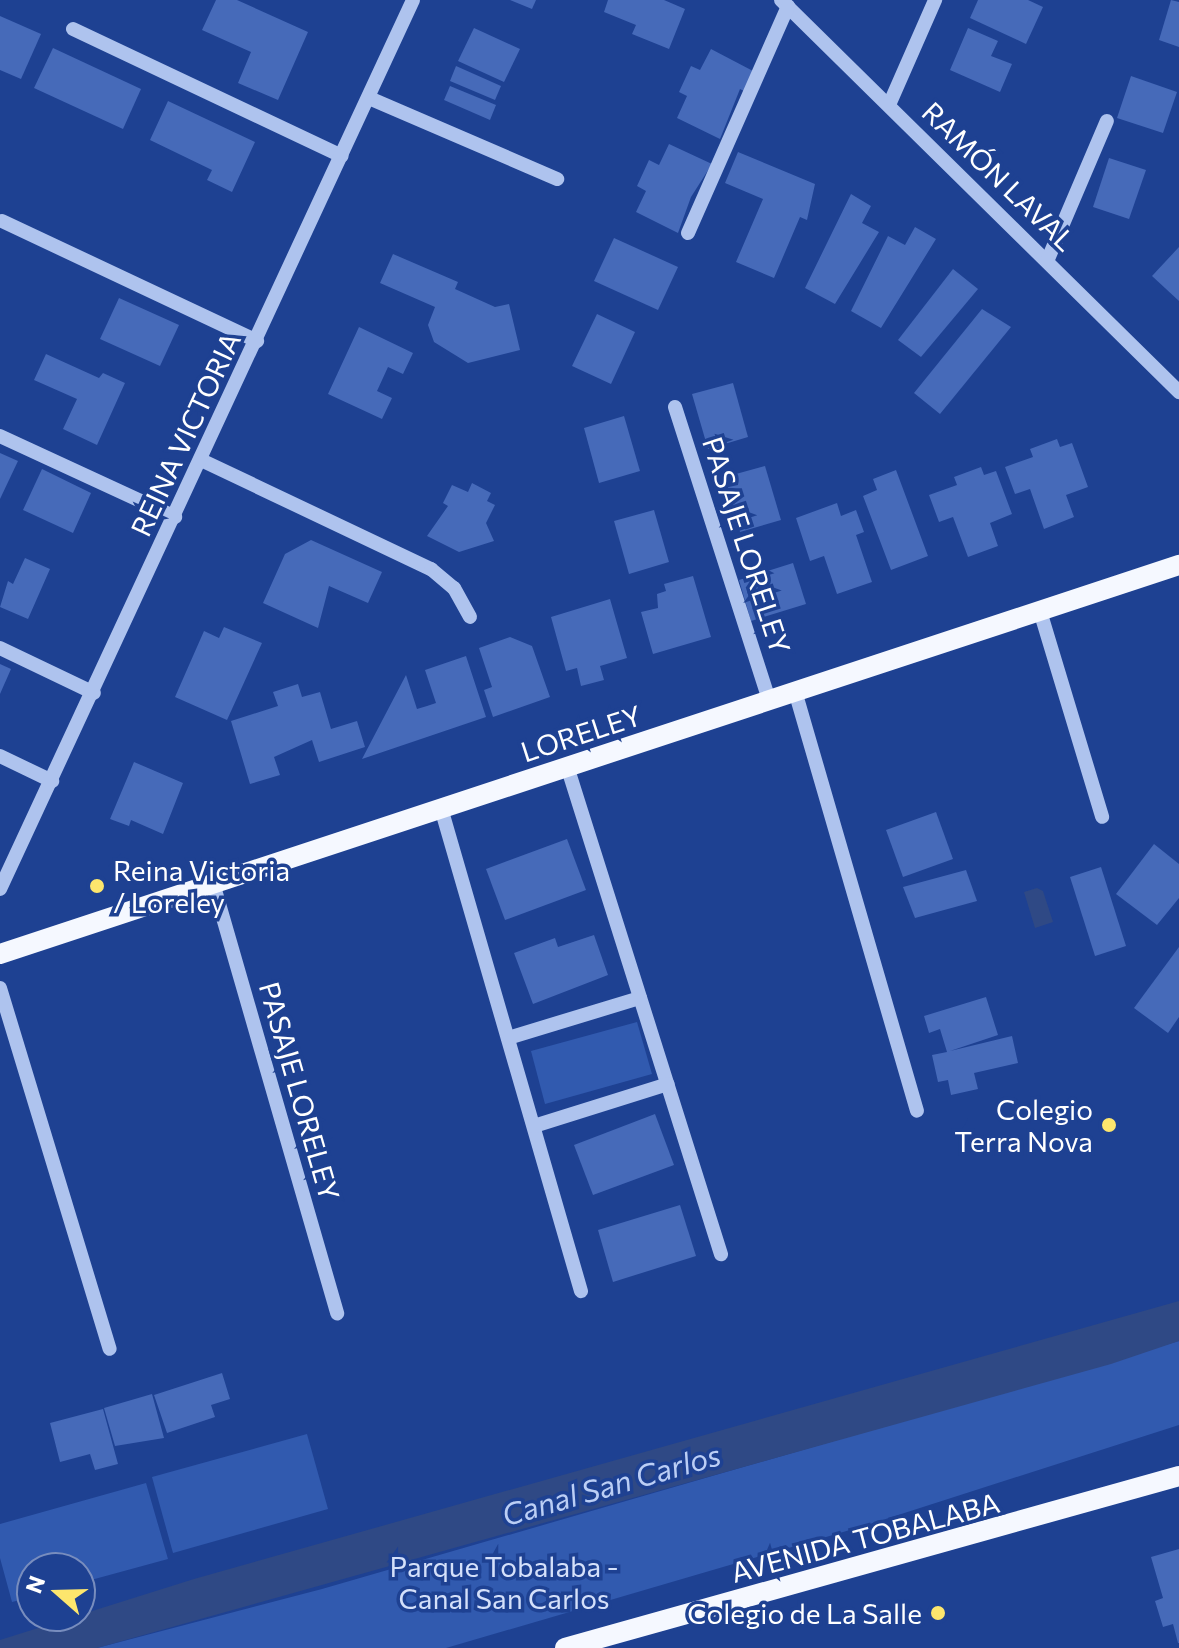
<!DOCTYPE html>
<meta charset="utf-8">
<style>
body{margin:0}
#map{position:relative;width:1179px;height:1648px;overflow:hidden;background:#1e4192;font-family:Commissioner,sans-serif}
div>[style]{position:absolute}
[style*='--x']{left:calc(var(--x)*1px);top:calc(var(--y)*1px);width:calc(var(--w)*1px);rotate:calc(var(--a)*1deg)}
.green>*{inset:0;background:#315aaf}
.water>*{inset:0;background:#2f4985}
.building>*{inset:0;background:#466ab9}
.minor>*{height:14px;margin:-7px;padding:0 7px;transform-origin:7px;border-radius:7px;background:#aec3ee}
.major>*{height:20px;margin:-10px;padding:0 10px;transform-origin:10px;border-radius:10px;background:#f5f8ff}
.dots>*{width:22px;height:22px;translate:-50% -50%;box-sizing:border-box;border:4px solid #1e4192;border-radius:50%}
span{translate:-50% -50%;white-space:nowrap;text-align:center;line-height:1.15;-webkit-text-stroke:7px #1e4192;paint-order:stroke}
.street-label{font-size:28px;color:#fff}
.poi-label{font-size:28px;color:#fff}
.left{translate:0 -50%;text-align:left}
.right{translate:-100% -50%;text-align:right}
.park-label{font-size:28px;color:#d4e0fa}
.water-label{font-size:30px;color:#bbcef5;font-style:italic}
.north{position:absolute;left:16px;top:1552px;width:80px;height:80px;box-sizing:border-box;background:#1e4192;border:2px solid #788dbe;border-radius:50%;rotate:290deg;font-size:22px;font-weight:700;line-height:32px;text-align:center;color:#fff}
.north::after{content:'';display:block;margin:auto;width:28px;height:36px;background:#fde66d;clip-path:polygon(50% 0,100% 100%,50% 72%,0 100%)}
</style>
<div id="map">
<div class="green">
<div style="clip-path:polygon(637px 1022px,652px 1074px,545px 1104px,531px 1051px)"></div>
<div style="clip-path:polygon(1179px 1341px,1179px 1425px,867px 1525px,446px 1648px,97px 1648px,322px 1589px)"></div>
<div style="clip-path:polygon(307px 1434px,328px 1509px,173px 1553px,152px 1477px)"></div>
<div style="clip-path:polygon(146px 1483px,168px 1559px,80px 1583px,80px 1568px,32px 1568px,32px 1597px,12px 1602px,0 1558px,0 1524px)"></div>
</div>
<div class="water">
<div style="clip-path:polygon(1037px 888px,1043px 891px,1053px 922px,1035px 928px,1024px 892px)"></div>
<div style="clip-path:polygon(1179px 1301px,1179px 1341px,1111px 1364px,97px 1648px,0 1648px,0 1640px,194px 1579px)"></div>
</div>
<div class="building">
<div style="clip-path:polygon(216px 0,237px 0,308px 32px,278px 100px,238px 83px,251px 52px,202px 30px)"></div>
<div style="clip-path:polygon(510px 0,536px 0,532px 9px)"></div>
<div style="clip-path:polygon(608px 0,664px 0,685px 9px,669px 49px,632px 34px,636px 25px,604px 12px)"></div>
<div style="clip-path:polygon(978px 0,1028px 0,1043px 7px,1026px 44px,970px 18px)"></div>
<div style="clip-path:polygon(1171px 0,1179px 2px,1179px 47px,1159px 40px)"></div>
<div style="clip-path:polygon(0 16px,41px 34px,21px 79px,0 70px)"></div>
<div style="clip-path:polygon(474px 28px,520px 49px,504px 82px,458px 61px)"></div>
<div style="clip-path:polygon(968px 28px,998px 41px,991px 56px,1012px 64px,1000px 92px,950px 70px)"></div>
<div style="clip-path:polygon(53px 48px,141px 89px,123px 129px,34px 88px)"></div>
<div style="clip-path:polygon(711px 49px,753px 71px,744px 91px,740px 89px,720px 139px,677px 118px,687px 96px,679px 92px,691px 66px,700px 70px)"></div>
<div style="clip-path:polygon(456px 66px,501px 86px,495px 100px,450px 81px)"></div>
<div style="clip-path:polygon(1131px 76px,1177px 92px,1163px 133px,1117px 118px)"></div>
<div style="clip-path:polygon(450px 86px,496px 105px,490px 120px,444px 100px)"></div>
<div style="clip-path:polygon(168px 101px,255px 142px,232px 192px,207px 180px,212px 170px,150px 140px)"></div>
<div style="clip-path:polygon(669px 144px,712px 164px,691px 197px,678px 233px,636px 212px,646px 191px,637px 186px,649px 160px,659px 165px)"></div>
<div style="clip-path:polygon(738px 152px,815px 184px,807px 220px,800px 217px,774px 278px,736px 262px,763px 199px,725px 183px)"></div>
<div style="clip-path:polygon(1109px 158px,1146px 170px,1129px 219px,1093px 207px)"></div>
<div style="clip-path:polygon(851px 194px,871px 206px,862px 223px,879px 232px,835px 304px,805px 288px)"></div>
<div style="clip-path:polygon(915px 227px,936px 239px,881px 328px,851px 311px,888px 236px,905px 245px)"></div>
<div style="clip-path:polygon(614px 238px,678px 267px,658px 310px,594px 281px)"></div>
<div style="clip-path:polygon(1179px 247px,1179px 301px,1152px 276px)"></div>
<div style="clip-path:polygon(393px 254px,458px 282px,455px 289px,495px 307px,509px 304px,520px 350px,468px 363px,434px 342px,428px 325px,435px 307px,380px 283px)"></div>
<div style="clip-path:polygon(953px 269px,978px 289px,921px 357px,898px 340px)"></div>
<div style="clip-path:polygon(119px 298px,179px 325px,160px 366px,100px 339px)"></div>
<div style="clip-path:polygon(982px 309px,1011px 327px,940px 414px,914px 393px)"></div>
<div style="clip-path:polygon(597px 314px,635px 332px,611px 384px,572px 366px)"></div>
<div style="clip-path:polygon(359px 327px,413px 353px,403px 374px,388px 367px,377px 391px,392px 398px,382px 419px,328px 394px)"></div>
<div style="clip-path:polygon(46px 354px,99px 378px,103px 373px,125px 383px,97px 445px,63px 429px,77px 399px,34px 380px)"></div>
<div style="clip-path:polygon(733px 383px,748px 437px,708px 449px,692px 394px)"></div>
<div style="clip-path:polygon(624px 416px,640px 471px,599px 483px,584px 428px)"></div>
<div style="clip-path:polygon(1057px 439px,1060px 447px,1072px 443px,1088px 487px,1066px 495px,1074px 517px,1044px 529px,1030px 489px,1015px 494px,1005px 467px,1033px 457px,1030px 449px)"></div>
<div style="clip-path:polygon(0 453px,18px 461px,0 499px)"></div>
<div style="clip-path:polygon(765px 466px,781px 520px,740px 532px,725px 477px)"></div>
<div style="clip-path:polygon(981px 467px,984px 475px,996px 471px,1012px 514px,990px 523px,998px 546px,968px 557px,953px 517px,939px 522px,929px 495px,957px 485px,954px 477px)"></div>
<div style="clip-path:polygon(42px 469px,91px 493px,73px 533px,23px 510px)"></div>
<div style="clip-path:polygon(896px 470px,928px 556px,891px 570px,863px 496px,877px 490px,873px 479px)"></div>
<div style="clip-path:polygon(472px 483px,491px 493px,487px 501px,495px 505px,486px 523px,494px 541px,459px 552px,427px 536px,448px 506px,443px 503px,452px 485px,468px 492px)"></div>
<div style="clip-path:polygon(837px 503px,841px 516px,856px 510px,864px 532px,856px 535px,872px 582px,837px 594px,824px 556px,810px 561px,796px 518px)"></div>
<div style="clip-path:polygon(654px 510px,669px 562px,629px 574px,614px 521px)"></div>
<div style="clip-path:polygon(311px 540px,382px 572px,368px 603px,329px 586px,318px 628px,263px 603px,285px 554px)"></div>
<div style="clip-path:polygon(25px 558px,50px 569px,28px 619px,0 607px,8px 581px,13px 584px)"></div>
<div style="clip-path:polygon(793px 563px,806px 604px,751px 621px,739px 580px)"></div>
<div style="clip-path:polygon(693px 576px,711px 637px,653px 654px,641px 612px,658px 608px,657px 594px,666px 591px,664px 584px)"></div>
<div style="clip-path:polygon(610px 599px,627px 658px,600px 666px,604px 680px,581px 686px,577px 668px,566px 671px,551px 617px)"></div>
<div style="clip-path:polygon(224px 627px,262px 643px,227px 720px,175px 697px,204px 631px,219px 638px)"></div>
<div style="clip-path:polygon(510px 637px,532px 646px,550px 697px,493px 717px,484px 690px,492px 687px,479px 648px)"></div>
<div style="clip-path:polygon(466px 656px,486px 717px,362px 759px,406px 675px,417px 709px,427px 706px,436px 703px,425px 670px)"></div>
<div style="clip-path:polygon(0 664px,11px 669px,0 694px)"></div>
<div style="clip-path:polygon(298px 684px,302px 697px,320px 692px,331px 729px,357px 721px,365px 747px,319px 762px,312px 740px,274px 757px,280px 775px,250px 784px,231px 721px,278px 706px,273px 692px)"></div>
<div style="clip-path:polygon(134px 762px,183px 783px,163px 834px,131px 820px,129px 826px,110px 819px)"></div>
<div style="clip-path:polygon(936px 812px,953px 859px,903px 877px,886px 830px)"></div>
<div style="clip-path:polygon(567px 839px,586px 890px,505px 920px,486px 869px)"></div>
<div style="clip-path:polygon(1154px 844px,1179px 864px,1179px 898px,1157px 925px,1116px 894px)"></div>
<div style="clip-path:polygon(1101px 867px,1126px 946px,1095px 956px,1070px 877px)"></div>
<div style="clip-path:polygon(966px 870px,977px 901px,915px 918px,903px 887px)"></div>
<div style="clip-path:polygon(594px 935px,608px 975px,533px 1004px,514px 953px,555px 938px,558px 947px)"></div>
<div style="clip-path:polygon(1179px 947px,1179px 1017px,1168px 1033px,1134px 1008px)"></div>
<div style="clip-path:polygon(986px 997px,998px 1035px,950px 1051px,1012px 1036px,1018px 1063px,974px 1073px,978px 1089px,951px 1095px,948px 1080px,938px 1082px,932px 1055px,947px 1052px,940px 1029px,929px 1033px,924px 1016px)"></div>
<div style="clip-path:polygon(655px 1114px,674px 1165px,593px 1195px,574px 1145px)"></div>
<div style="clip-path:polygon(680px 1205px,696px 1256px,613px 1282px,598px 1230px)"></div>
<div style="clip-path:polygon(222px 1373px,230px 1399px,211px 1405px,215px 1417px,167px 1433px,154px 1395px)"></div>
<div style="clip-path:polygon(152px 1394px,164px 1438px,115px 1446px,104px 1408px)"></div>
<div style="clip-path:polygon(103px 1409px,118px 1464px,95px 1470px,90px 1454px,60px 1462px,50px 1423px)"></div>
<div style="clip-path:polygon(1179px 1549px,1179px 1643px,1178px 1643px,1173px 1624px,1163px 1627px,1155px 1601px,1163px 1598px,1151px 1557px)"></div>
</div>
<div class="minor">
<div style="--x:781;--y:0;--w:559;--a:44.56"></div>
<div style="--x:73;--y:29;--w:297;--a:25.3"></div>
<div style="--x:369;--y:98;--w:205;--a:23.3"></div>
<div style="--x:889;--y:105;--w:115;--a:-66.3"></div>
<div style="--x:2;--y:221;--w:282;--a:25.2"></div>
<div style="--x:688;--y:233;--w:248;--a:-66.2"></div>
<div style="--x:1048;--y:259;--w:150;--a:-66.9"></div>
<div style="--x:675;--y:407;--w:308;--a:72.2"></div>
<div style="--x:0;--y:436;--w:193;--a:24.8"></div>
<div style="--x:201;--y:460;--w:255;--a:25.4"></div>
<div style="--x:431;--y:569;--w:30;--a:40"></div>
<div style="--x:454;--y:588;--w:33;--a:61"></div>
<div style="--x:1040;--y:611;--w:215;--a:73.2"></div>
<div style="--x:0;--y:648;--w:104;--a:25.6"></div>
<div style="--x:795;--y:691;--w:437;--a:73.8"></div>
<div style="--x:0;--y:756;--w:58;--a:25.7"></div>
<div style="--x:567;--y:766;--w:512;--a:72.49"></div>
<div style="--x:441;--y:808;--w:503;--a:73.84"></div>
<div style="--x:213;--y:883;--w:448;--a:73.9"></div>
<div style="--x:0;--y:889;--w:980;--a:-65.08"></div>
<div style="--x:0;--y:988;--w:377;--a:73.1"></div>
<div style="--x:508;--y:1038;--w:138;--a:-16.9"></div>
<div style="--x:534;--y:1126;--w:140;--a:-17.4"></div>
</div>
<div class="major">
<div style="--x:0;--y:954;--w:1242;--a:-18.26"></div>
<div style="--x:565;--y:1648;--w:638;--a:-15.65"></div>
</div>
<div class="dots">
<div style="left:97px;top:886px;background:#fde66d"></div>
<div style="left:1109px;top:1125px;background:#fde66d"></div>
<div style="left:938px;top:1613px;background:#fde66d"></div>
</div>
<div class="street-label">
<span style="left:999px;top:176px;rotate:44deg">RAMÓN LAVAL</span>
<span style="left:185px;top:434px;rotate:-65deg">REINA VICTORIA</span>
<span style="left:747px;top:545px;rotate:72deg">PASAJE LORELEY</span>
<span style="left:581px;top:733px;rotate:-18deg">LORELEY</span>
<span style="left:300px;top:1091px;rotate:74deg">PASAJE LORELEY</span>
<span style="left:865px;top:1537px;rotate:-15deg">AVENIDA TOBALABA</span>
</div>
<div class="poi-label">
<span class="left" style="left:113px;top:886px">Reina Victoria<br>/ Loreley</span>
<span class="right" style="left:1093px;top:1125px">Colegio<br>Terra Nova</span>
<span class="right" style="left:922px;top:1613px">Colegio de La Salle</span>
</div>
<div class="park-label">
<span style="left:504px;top:1582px">Parque Tobalaba -<br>Canal San Carlos</span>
</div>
<div class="water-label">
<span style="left:611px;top:1484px;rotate:-16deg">Canal San Carlos</span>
</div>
<div class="north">N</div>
</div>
